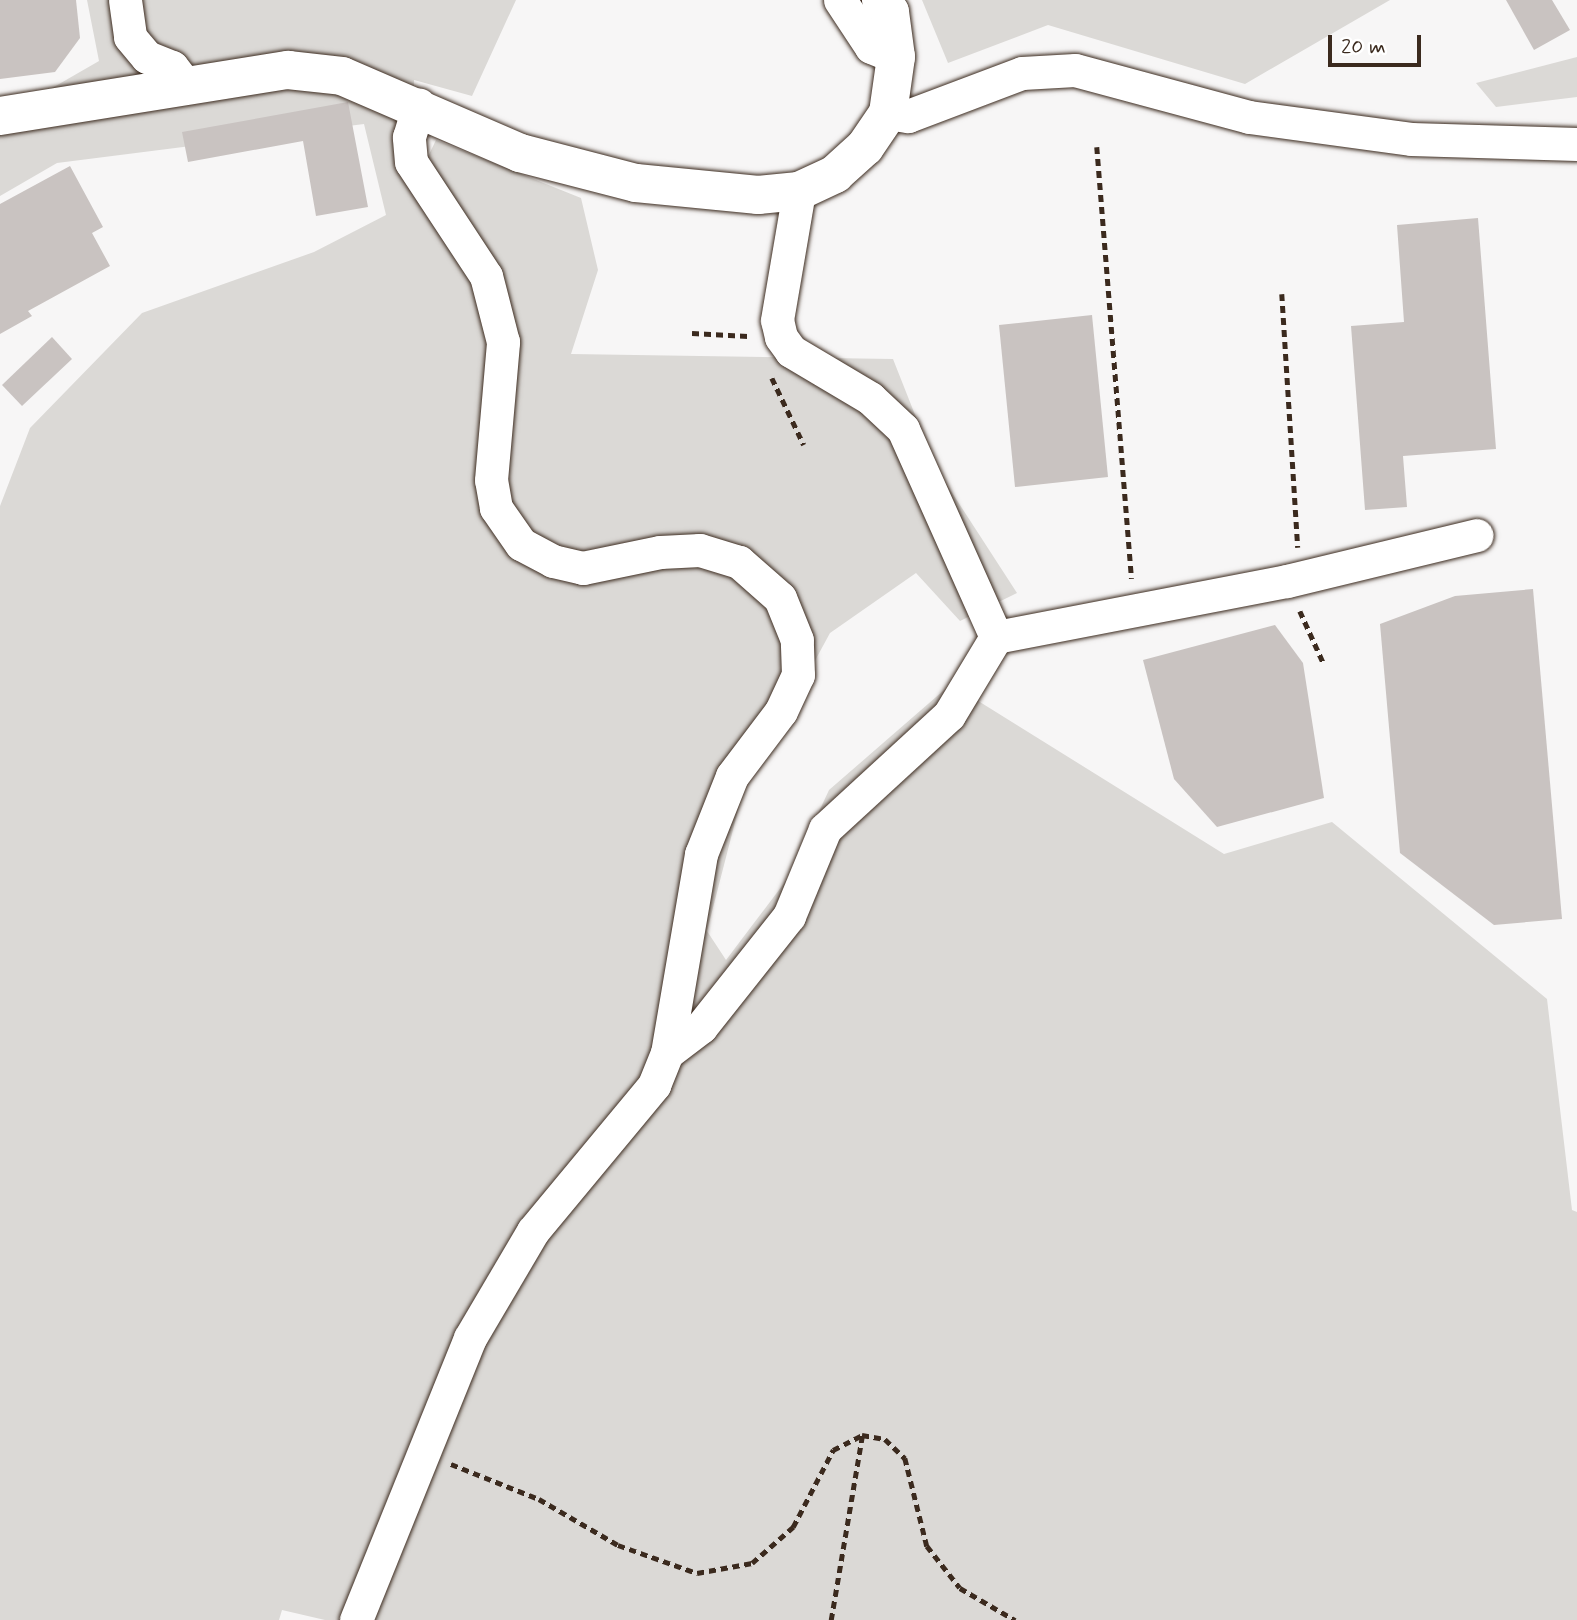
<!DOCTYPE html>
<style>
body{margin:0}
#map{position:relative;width:1577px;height:1620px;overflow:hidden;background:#f7f6f6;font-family:Mynerve,sans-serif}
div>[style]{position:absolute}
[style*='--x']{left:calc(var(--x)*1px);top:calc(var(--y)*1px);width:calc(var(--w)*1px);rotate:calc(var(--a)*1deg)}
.green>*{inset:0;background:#dbd9d6}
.building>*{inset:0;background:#c9c3c1}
.path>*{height:4.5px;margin-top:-2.25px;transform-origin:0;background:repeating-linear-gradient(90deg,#3b2a1e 0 7px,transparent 0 12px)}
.roads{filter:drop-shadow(0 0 2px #3b2a1e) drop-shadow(0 0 2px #3b2a1e)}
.street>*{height:33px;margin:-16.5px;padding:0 16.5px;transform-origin:16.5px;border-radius:16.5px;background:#fff}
.secondary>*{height:38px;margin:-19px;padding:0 19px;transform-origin:19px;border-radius:19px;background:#fff}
span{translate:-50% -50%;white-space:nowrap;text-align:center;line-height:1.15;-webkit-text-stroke:6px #fff;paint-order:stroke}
.scale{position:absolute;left:1328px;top:35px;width:93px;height:32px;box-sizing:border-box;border:4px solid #3b2a1e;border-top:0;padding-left:9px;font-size:21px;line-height:24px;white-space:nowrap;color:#3b2a1e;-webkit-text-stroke:5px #fff;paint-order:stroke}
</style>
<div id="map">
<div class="green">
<div style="clip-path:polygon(87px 0,516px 0,472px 96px,414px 80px,412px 190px,436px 140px,581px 198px,598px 270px,571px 354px,893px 359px,936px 468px,1017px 593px,960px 621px,916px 573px,830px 633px,742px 795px,707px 931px,726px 960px,788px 878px,829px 790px,951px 684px,1224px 854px,1332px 822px,1547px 999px,1572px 1210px,1577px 1212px,1577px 1620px,325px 1620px,282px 1610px,279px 1620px,0 1620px,0 506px,30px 428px,142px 313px,314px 252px,386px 215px,364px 124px,57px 163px,0 196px,0 118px,99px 61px)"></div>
<div style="clip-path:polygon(922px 0,1390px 0,1245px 84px,1048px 25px,948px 63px)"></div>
<div style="clip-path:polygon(1577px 57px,1577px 97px,1496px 107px,1476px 83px)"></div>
</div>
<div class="building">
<div style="clip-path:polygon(0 0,76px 0,80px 38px,55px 72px,0 79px)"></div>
<div style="clip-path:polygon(1506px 0,1552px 0,1570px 30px,1534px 50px)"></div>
<div style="clip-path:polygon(348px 102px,368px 207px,316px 216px,303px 141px,188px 162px,182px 132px)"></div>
<div style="clip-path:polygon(70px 166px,103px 227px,92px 233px,110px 266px,28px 311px,32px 316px,0 334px,0 204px)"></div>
<div style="clip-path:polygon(1478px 218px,1496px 449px,1403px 456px,1407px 507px,1365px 510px,1351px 326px,1404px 322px,1397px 225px)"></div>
<div style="clip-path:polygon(1092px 315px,1108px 477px,1015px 487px,999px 325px)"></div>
<div style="clip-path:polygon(52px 337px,72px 359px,22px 406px,2px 385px)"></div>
<div style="clip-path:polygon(1533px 589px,1562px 919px,1494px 925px,1400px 853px,1380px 624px,1455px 596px)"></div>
<div style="clip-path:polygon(1275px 625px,1303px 663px,1324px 798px,1217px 827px,1174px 779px,1143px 660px)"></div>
</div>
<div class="path">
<div style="--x:1097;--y:147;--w:433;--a:85.4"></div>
<div style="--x:1282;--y:294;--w:254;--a:86.4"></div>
<div style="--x:692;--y:333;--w:56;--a:3.1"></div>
<div style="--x:772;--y:378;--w:74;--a:64.5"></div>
<div style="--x:1300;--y:611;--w:56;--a:65.7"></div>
<div style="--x:451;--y:1464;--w:95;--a:21.7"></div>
<div style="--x:539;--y:1499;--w:91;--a:30.2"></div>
<div style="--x:618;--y:1545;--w:84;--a:19.5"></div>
<div style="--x:697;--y:1573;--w:56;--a:-10.3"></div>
<div style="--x:752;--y:1563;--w:55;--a:-41.3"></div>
<div style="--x:793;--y:1527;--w:87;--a:-62.5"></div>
<div style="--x:833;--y:1450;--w:33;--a:-27"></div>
<div style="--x:862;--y:1435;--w:23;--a:10"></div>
<div style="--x:885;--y:1439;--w:28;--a:44"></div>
<div style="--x:905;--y:1458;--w:91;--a:76"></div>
<div style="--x:927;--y:1546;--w:53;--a:51.8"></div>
<div style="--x:960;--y:1588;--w:64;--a:30.2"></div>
<div style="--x:831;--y:1620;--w:187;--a:-80.4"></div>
</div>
<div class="roads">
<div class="street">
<div style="--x:125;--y:0;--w:37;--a:82"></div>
<div style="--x:130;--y:37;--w:26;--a:50"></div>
<div style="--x:147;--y:57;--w:27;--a:22"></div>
<div style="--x:172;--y:67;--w:23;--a:52"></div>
<div style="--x:840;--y:0;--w:56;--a:56.6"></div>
<div style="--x:871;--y:47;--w:27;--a:22"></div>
<div style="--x:888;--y:113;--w:20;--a:9"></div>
<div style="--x:908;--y:116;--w:122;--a:-20.7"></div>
<div style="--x:1022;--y:73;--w:53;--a:-3.2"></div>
<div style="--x:1075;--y:70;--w:180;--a:15.1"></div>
<div style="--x:1249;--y:117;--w:163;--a:7.7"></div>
<div style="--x:1411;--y:139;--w:166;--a:1.7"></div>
<div style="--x:996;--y:637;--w:296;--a:-10.9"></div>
<div style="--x:1287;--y:581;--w:195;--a:-13.6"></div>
<div style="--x:667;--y:1053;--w:43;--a:-37.4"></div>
<div style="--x:701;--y:1027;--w:142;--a:-51.6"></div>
<div style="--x:789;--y:916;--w:94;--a:-67.5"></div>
<div style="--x:825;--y:829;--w:168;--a:-42.6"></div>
<div style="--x:949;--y:715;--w:91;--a:-58.9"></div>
<div style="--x:996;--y:637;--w:228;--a:-114.1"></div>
<div style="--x:903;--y:429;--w:45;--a:-136.8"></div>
<div style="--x:870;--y:398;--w:92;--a:-149.3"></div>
<div style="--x:791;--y:351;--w:17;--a:-126"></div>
<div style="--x:781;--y:337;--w:17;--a:-103"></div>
<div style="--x:777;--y:320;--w:131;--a:-80.3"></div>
<div style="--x:356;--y:1620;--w:304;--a:-68"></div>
<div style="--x:470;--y:1338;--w:124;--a:-59.5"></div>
<div style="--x:533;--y:1231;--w:190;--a:-50.3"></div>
<div style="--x:654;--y:1085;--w:35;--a:-68"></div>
<div style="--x:667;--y:1053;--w:202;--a:-80.3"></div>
<div style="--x:701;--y:854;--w:84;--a:-68.3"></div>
<div style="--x:732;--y:776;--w:81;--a:-53"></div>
<div style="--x:781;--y:711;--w:40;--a:-65"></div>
<div style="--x:798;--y:675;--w:35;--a:-92"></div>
<div style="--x:797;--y:640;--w:45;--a:-112"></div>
<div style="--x:780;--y:598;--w:55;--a:-138.7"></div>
<div style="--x:739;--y:562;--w:41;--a:-162.9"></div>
<div style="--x:700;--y:550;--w:40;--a:177.1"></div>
<div style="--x:660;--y:552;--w:79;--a:168.3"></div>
<div style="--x:583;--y:568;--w:31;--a:-167"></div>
<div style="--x:553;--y:561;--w:36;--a:-152"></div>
<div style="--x:521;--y:544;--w:44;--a:-124.8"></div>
<div style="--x:496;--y:508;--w:28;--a:-100"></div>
<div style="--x:491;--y:480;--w:139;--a:-85"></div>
<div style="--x:503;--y:342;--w:68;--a:-104.4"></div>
<div style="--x:486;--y:276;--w:136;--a:-123.3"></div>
<div style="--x:411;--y:162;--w:25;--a:-95"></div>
<div style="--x:409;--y:137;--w:34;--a:-73"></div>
</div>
<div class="secondary">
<div style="--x:0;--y:116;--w:292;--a:-9.1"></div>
<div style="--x:288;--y:70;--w:54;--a:6.3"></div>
<div style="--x:342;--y:76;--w:194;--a:23.4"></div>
<div style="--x:520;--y:153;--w:120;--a:14.5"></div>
<div style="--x:636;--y:183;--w:123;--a:5.6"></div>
<div style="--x:758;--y:195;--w:41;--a:-5.6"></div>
<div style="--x:799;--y:191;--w:40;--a:-25"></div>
<div style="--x:835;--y:174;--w:40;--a:-42"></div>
<div style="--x:865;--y:147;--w:41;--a:-55.9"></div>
<div style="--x:888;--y:113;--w:57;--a:-81.9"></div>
<div style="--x:896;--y:57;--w:45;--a:-97.6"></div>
<div style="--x:890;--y:12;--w:15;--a:-127"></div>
</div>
</div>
<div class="scale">20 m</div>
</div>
